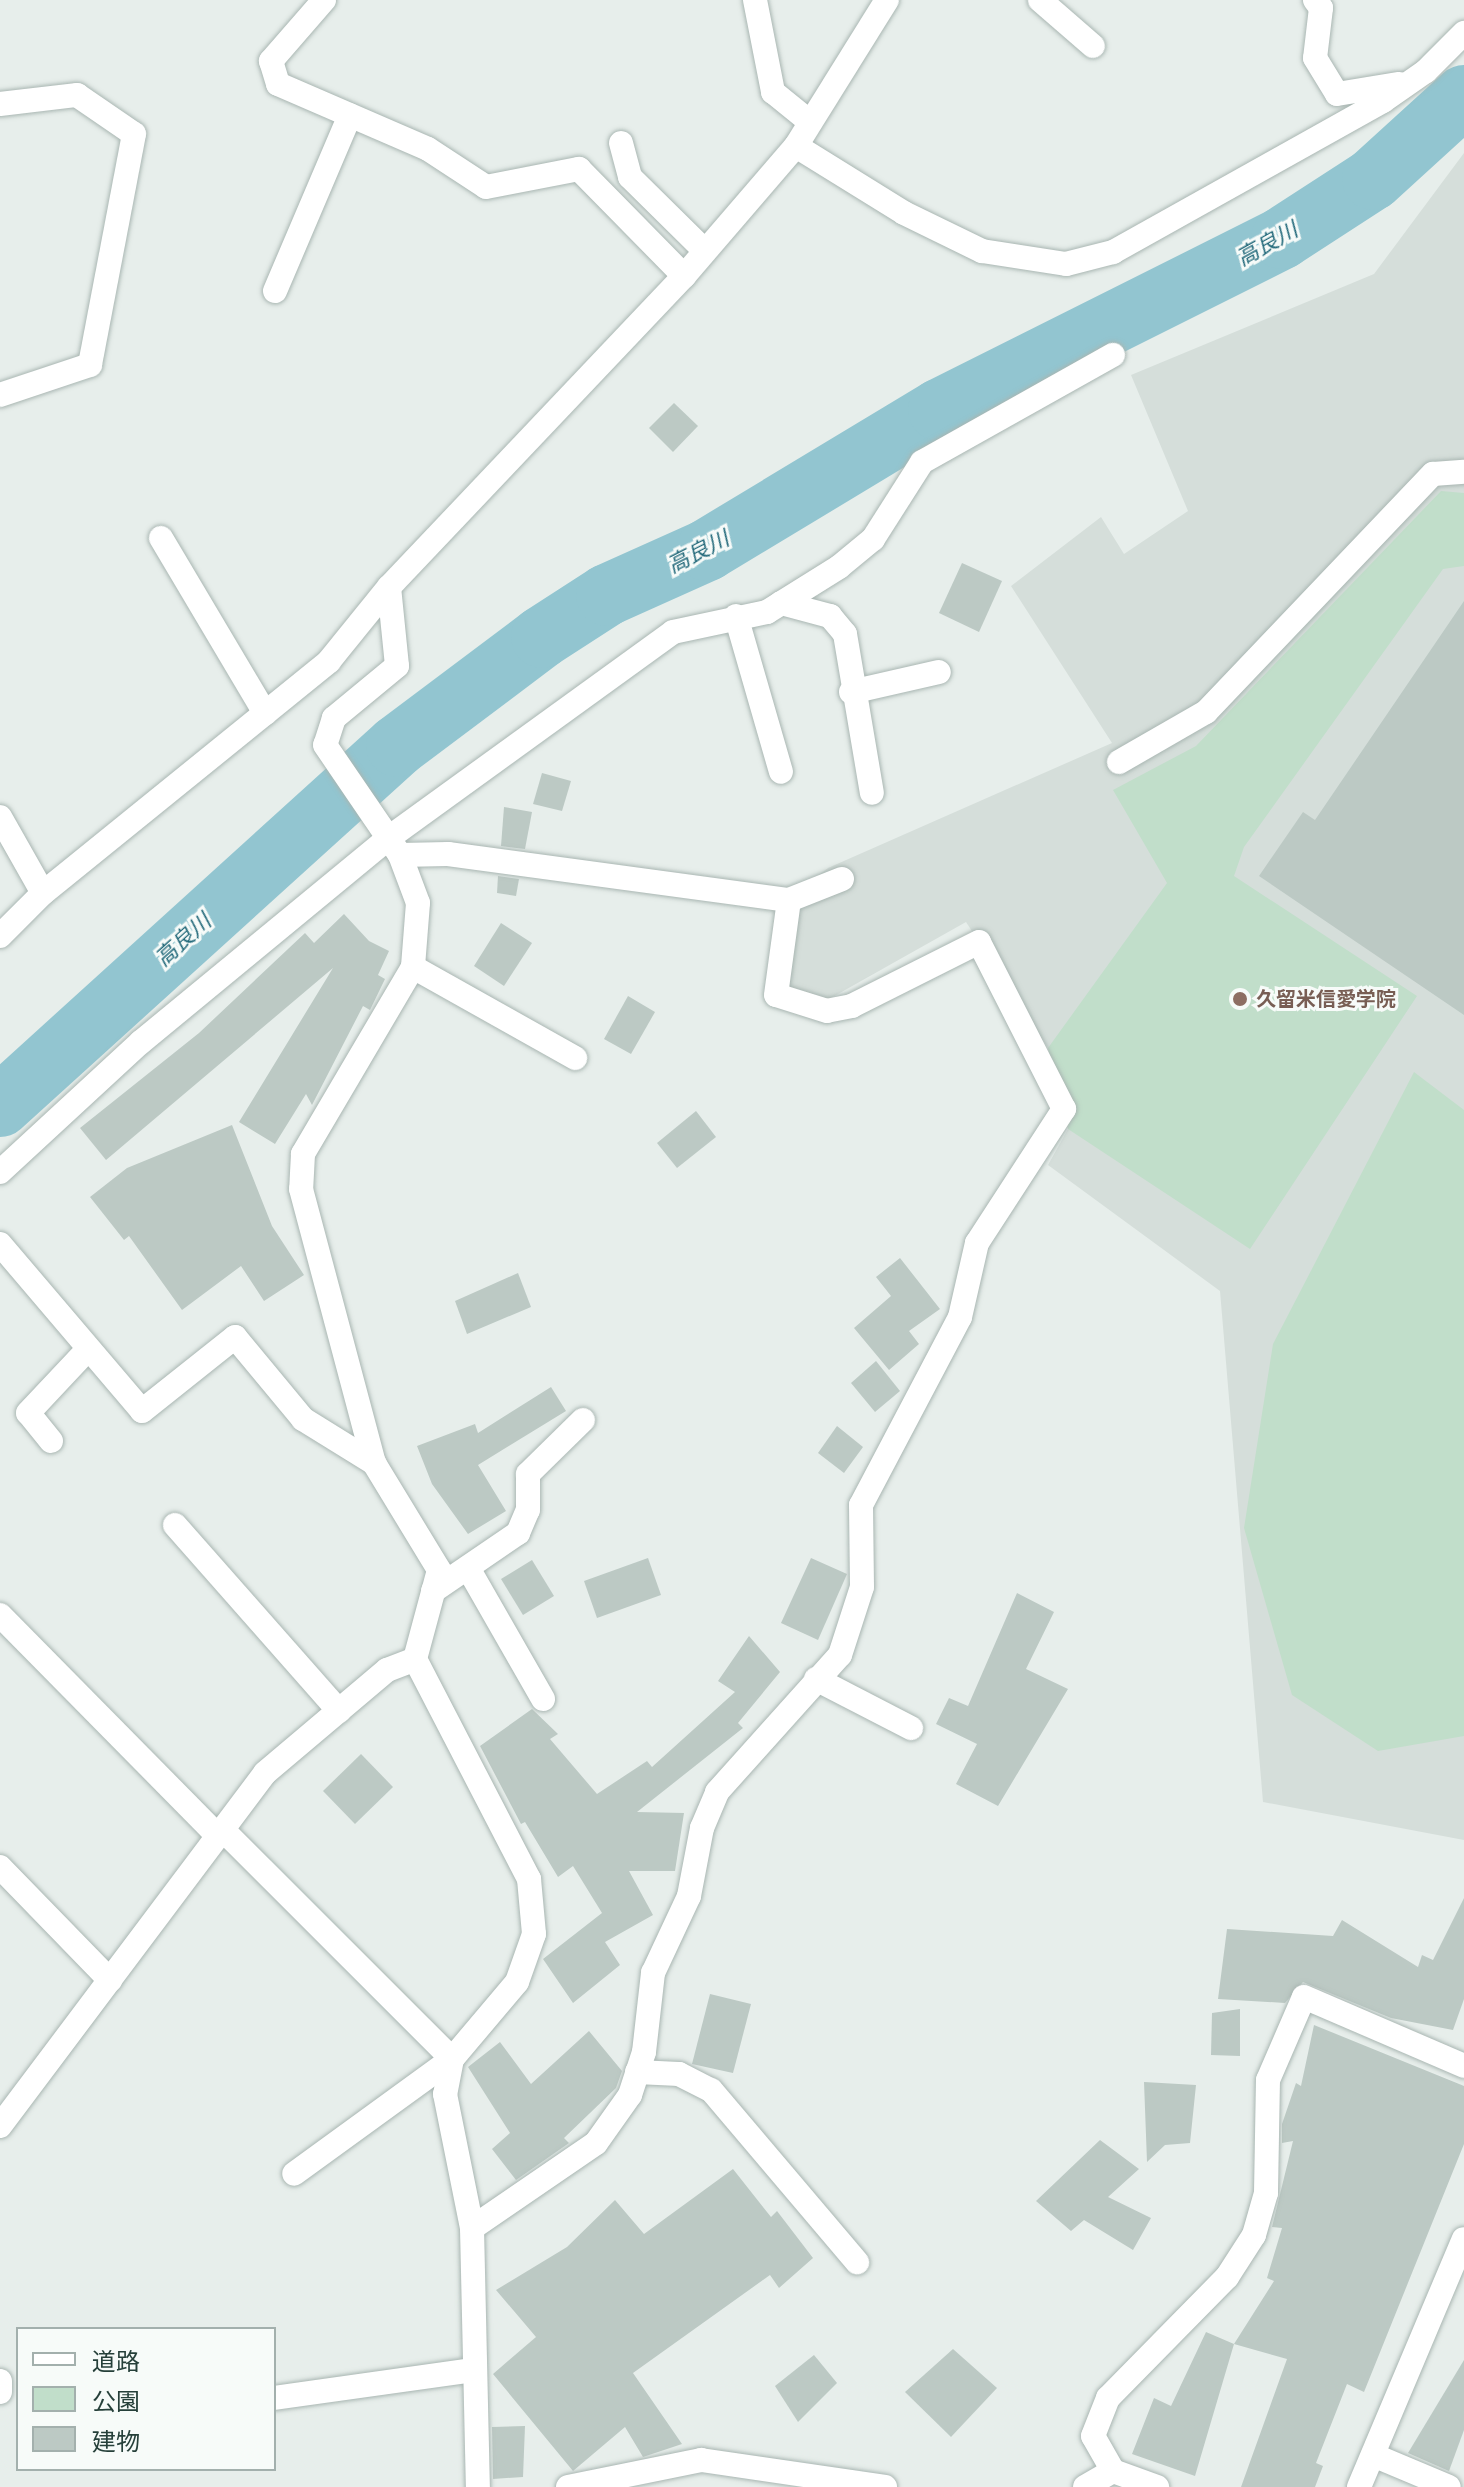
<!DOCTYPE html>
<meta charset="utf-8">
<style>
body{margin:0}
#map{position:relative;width:1464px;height:2487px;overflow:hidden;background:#e7eeeb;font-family:Inter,"Noto Sans JP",sans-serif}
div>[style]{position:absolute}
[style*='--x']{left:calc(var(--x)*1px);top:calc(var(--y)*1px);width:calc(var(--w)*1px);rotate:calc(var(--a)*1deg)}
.built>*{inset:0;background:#d5deda}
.green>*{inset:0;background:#c1deca}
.river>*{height:62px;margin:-31px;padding:0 31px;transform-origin:31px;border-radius:31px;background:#92c5d0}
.building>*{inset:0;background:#bcc9c4}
.roads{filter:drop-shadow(0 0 2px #a9b6b2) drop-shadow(0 0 2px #a9b6b2)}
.minor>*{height:24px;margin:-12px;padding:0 12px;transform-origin:12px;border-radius:12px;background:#fff}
.dots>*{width:22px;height:22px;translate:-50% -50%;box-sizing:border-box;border:4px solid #f7fbf9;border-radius:50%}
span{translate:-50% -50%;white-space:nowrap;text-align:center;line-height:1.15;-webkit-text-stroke:6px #f7fbf9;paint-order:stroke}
.education-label{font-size:20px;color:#785e54;font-weight:700}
.left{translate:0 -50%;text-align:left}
.water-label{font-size:22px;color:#22697a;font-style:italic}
.legend{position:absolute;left:16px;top:2327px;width:260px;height:144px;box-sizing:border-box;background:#f7fbf9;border:2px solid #a3b0ad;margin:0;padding:10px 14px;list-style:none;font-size:24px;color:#26403a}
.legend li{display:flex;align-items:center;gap:16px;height:40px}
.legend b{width:40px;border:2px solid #a3b0ad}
</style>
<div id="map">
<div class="built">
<div style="clip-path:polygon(1464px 153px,1464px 1840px,1263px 1802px,1220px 1291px,1048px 1165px,1068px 1129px,1048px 1048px,966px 922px,806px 1012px,778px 986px,794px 894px,828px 868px,1112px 743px,1011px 586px,1101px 517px,1124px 554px,1188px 511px,1131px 375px,1374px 274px)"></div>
</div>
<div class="green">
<div style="clip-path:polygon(1441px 491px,1464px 493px,1464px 566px,1443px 569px,1244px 847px,1234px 876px,1417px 996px,1250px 1249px,1068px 1129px,1048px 1048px,1167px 883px,1113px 790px,1196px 746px)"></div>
<div style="clip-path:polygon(1414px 1072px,1464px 1110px,1464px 1736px,1378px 1751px,1292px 1695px,1244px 1528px,1273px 1344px)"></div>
</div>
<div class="river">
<div style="--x:0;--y:1106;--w:536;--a:-42.2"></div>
<div style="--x:397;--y:746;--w:181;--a:-36.9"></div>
<div style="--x:542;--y:637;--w:77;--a:-32.9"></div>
<div style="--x:607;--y:595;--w:110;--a:-24.2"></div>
<div style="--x:707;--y:550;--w:271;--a:-31.1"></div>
<div style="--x:939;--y:410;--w:384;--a:-26.6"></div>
<div style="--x:1282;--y:238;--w:108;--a:-33"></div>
<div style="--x:1373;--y:179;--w:123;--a:-42.4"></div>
</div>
<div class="building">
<div style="clip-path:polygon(674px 403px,698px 426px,673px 452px,649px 428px)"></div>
<div style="clip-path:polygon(962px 563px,1002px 581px,979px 632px,939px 613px)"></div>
<div style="clip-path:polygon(1464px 601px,1464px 1015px,1259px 876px,1303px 812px,1315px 820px)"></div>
<div style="clip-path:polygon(542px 773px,571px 781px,562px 811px,533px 804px)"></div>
<div style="clip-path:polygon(504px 807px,532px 812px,525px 849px,501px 846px)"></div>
<div style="clip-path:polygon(498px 876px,519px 879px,516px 896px,497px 893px)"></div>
<div style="clip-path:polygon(344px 914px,369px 941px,389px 951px,378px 975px,385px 979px,370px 1010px,363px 1006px,312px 1105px,306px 1094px,275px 1144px,239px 1122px,333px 968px,106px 1160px,80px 1128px,199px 1033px,305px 933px,314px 943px)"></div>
<div style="clip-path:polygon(501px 923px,532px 943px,504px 986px,474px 966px)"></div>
<div style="clip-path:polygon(628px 996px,655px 1012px,631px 1054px,604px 1039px)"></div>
<div style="clip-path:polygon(696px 1111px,716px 1137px,677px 1168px,657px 1143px)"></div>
<div style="clip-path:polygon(232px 1125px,272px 1226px,304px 1275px,264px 1301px,241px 1266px,182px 1310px,129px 1236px,124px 1240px,90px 1197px,127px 1168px)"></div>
<div style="clip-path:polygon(900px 1258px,940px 1309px,909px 1331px,919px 1344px,889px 1370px,854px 1328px,891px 1296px,876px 1277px)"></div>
<div style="clip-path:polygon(518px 1273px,531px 1307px,467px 1334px,455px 1301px)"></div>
<div style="clip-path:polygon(876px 1361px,900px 1391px,875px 1412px,851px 1383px)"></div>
<div style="clip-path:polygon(551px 1387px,566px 1411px,478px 1465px,506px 1511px,468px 1534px,432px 1484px,417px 1446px,475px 1424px,478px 1433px)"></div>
<div style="clip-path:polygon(837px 1426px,863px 1447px,844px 1473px,818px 1453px)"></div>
<div style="clip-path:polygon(648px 1558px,661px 1595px,597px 1618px,584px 1581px)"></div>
<div style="clip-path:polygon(811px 1558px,847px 1574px,818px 1640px,781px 1623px)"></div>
<div style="clip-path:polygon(532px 1560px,554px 1596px,523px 1615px,501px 1579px)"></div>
<div style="clip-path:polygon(1017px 1593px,1054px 1612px,1026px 1669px,1068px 1689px,998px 1806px,956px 1784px,977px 1744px,936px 1724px,949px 1698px,968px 1706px)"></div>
<div style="clip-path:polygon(749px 1636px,780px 1672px,738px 1723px,743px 1728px,637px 1812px,684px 1813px,675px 1871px,629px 1871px,653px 1915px,605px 1942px,620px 1965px,573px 2003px,543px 1959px,602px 1913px,573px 1866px,558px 1877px,525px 1822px,521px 1824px,480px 1746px,532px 1709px,558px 1734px,550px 1739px,597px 1794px,647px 1761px,652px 1767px,735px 1692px,718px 1681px)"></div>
<div style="clip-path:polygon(361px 1754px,393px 1787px,355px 1824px,323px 1791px)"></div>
<div style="clip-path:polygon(1464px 1898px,1464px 1999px,1453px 2030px,1391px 2018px,1303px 1982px,1285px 2003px,1218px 1999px,1227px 1929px,1333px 1936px,1342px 1920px,1418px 1967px,1422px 1955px,1433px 1960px)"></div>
<div style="clip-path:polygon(710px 1994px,751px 2004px,733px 2073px,692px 2064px)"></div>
<div style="clip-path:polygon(1240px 2009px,1240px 2056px,1211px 2055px,1212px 2013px)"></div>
<div style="clip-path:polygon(1314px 2025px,1464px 2086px,1464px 2144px,1364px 2392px,1347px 2384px,1316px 2463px,1323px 2466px,1315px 2487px,1241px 2487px,1287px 2359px,1234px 2344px,1274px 2281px,1267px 2278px,1282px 2228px,1272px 2227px,1293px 2141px,1282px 2143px,1282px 2124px,1296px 2083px,1301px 2086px)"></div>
<div style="clip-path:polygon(589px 2031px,622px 2071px,616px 2088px,564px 2138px,569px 2143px,516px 2180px,492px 2149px,510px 2133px,468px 2067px,500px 2042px,531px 2084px)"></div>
<div style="clip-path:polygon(1144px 2082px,1196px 2085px,1190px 2143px,1165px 2145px,1147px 2162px)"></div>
<div style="clip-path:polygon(1100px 2140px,1139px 2169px,1108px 2197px,1151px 2218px,1133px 2250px,1084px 2220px,1071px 2231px,1036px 2201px)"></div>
<div style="clip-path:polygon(733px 2169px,771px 2217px,777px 2211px,813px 2258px,779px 2288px,770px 2275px,633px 2373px,682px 2444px,643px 2457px,625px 2427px,573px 2471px,493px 2374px,536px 2337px,496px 2290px,567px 2247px,615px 2200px,644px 2234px)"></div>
<div style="clip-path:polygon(1206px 2332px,1234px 2344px,1195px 2476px,1132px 2454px,1154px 2398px,1171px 2406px)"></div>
<div style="clip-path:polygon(953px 2349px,997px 2388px,951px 2437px,905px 2392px)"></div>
<div style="clip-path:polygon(814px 2355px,837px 2383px,798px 2422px,775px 2386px)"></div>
<div style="clip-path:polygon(1464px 2360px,1464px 2430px,1449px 2471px,1408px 2453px)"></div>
<div style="clip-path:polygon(525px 2426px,523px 2477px,493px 2479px,492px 2427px)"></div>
</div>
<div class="roads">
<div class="minor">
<div style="--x:324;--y:0;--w:81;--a:131"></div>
<div style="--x:271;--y:61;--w:24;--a:73"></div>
<div style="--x:278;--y:84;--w:163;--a:23.4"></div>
<div style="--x:428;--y:149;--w:69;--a:33.2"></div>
<div style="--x:486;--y:187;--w:95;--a:-11"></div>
<div style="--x:579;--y:169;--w:150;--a:45.5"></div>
<div style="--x:755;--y:0;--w:94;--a:78.9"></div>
<div style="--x:773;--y:92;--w:48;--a:39"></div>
<div style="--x:1040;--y:0;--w:70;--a:41"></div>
<div style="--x:1315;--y:0;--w:10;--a:53"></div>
<div style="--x:1321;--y:8;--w:50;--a:96.8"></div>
<div style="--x:1315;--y:58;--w:42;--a:58.6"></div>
<div style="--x:1337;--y:94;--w:63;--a:-9.2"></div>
<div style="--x:0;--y:104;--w:78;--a:-6.7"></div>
<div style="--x:77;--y:95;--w:69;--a:34.4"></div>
<div style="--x:134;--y:134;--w:235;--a:100.8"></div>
<div style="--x:90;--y:365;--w:95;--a:161.6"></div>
<div style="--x:621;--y:143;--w:35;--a:75"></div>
<div style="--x:630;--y:177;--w:105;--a:44.6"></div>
<div style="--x:796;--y:146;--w:127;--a:31.8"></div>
<div style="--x:904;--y:213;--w:87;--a:26"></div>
<div style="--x:982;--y:251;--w:85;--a:8.8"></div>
<div style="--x:1066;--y:264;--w:49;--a:-14.3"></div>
<div style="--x:1113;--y:252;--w:309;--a:-29.2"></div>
<div style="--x:1383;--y:101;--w:52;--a:-34.9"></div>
<div style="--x:1426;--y:71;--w:54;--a:-45"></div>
<div style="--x:275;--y:291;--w:191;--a:-66.9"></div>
<div style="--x:161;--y:538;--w:204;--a:59.3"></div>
<div style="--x:389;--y:587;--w:79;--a:84.2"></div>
<div style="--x:397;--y:666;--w:82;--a:140.5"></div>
<div style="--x:334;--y:718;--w:28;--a:108"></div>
<div style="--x:325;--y:745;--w:133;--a:55.7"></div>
<div style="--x:400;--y:855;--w:51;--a:69.4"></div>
<div style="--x:418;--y:903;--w:64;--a:94.5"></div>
<div style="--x:413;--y:967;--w:217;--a:120.5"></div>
<div style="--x:303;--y:1154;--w:35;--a:93"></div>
<div style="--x:301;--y:1189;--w:284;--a:75.1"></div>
<div style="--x:374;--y:1463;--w:125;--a:58.7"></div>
<div style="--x:439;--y:1570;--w:92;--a:105.1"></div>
<div style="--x:415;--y:1659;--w:248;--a:62.6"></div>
<div style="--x:529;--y:1879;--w:55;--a:84.8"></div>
<div style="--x:534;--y:1934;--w:51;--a:109.5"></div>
<div style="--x:517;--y:1982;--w:101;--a:130.2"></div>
<div style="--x:452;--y:2059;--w:36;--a:101"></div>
<div style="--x:445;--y:2094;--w:137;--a:78.6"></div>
<div style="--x:472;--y:2228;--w:259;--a:88.7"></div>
<div style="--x:781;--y:603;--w:51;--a:14.9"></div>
<div style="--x:830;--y:616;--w:23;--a:50"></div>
<div style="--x:845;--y:634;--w:161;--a:80.4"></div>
<div style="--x:736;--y:616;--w:162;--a:73.9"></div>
<div style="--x:851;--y:692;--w:90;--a:-12.8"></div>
<div style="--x:1119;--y:762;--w:100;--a:-29.9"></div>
<div style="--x:1206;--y:712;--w:329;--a:-46.4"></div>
<div style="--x:1433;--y:474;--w:31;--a:-4"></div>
<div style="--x:0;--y:817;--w:87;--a:60.5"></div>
<div style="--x:400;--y:855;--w:48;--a:-1.2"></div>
<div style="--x:448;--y:854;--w:344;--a:7.7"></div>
<div style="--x:789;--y:900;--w:57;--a:-21.6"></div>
<div style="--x:0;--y:936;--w:61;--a:-45"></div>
<div style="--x:43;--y:893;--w:368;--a:-39"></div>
<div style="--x:329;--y:661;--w:95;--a:-51"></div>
<div style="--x:389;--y:587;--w:429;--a:-46.5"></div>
<div style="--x:684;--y:276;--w:172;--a:-49.3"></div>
<div style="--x:796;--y:146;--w:172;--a:-58.1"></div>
<div style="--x:413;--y:967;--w:186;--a:29.3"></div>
<div style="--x:0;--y:1172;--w:192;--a:-42.7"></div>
<div style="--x:141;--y:1042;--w:323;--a:-39.5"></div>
<div style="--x:390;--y:837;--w:349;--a:-35.9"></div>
<div style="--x:673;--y:632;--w:96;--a:-12"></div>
<div style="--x:767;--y:612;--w:85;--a:-32"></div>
<div style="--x:839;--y:567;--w:44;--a:-39.5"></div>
<div style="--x:873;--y:539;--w:91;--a:-57.5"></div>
<div style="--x:922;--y:462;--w:219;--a:-29.3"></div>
<div style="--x:0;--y:1244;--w:219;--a:49.6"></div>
<div style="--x:142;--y:1411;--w:119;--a:-38.5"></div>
<div style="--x:235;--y:1337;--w:107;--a:50.3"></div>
<div style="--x:303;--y:1419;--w:84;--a:31.8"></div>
<div style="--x:51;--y:1441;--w:36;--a:-129"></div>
<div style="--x:28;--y:1413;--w:88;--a:-46.8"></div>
<div style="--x:175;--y:1525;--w:248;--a:48.6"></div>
<div style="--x:468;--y:1568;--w:151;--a:60.2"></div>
<div style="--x:433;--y:1591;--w:103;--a:-34.3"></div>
<div style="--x:518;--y:1533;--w:25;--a:-67"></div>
<div style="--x:528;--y:1510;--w:36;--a:-90"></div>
<div style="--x:528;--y:1474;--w:77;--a:-44.5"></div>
<div style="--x:0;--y:1615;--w:310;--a:45.4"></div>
<div style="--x:816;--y:1679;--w:107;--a:27.3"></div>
<div style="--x:223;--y:1830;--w:324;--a:45"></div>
<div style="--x:452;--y:2059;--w:195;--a:144"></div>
<div style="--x:0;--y:1867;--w:158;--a:45.8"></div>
<div style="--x:637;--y:2072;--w:42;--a:2.7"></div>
<div style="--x:679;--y:2074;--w:36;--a:27"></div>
<div style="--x:711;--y:2090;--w:226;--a:49.7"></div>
<div style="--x:0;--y:2126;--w:441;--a:-53.1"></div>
<div style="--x:265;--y:1773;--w:160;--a:-40.2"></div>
<div style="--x:387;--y:1670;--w:30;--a:-21"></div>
<div style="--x:472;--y:2228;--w:150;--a:-34.4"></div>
<div style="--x:596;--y:2143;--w:59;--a:-54.7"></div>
<div style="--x:630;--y:2095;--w:45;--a:-72"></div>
<div style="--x:644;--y:2052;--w:80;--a:-83.5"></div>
<div style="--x:653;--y:1973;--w:85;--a:-64.9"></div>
<div style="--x:689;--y:1896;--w:69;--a:-79.2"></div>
<div style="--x:702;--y:1828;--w:39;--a:-67"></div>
<div style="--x:717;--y:1792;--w:184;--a:-48.1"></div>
<div style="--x:840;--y:1655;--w:71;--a:-72.1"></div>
<div style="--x:862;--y:1587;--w:82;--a:-90.7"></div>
<div style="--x:861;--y:1505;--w:212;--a:-62.2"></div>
<div style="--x:960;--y:1317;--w:76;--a:-77.1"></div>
<div style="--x:977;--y:1243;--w:160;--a:-57"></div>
<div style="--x:1064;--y:1109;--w:187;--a:-117"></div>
<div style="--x:979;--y:942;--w:142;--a:153.3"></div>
<div style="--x:852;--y:1006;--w:25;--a:169"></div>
<div style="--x:827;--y:1011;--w:53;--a:-162.6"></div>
<div style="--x:776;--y:995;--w:96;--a:-82.2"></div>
<div style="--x:0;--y:2381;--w:11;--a:90"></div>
<div style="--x:274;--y:2398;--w:200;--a:-8"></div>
<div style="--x:1373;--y:2455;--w:82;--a:22.8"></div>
<div style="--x:1113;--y:2471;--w:40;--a:-119.7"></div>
<div style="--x:1093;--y:2436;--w:41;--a:-68.5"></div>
<div style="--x:1108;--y:2398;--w:170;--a:-45.5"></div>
<div style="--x:1227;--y:2277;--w:50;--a:-57.3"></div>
<div style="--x:1254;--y:2235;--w:44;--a:-74.1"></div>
<div style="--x:1266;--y:2193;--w:113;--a:-89"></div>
<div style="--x:1268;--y:2080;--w:90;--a:-66.6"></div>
<div style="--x:1304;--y:1997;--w:174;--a:23.3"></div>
<div style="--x:568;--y:2487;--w:136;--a:-11.5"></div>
<div style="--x:701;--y:2460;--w:186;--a:8.3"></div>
<div style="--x:1085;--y:2487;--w:32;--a:-30"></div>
<div style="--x:1113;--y:2471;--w:47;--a:20"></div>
<div style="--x:1359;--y:2487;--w:269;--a:-67.1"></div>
</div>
</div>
<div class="dots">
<div style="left:1240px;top:999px;background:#8d6e63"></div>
</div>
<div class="education-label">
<span class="left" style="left:1256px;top:999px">久留米信愛学院</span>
</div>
<div class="water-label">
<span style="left:1267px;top:244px;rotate:-29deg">高良川</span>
<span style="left:698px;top:552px;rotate:-27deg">高良川</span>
<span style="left:183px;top:940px;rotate:-42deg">高良川</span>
</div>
<ul class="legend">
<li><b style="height:10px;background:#fff"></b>道路</li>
<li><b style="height:22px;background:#c1deca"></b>公園</li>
<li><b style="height:22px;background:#bcc9c4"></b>建物</li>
</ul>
</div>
